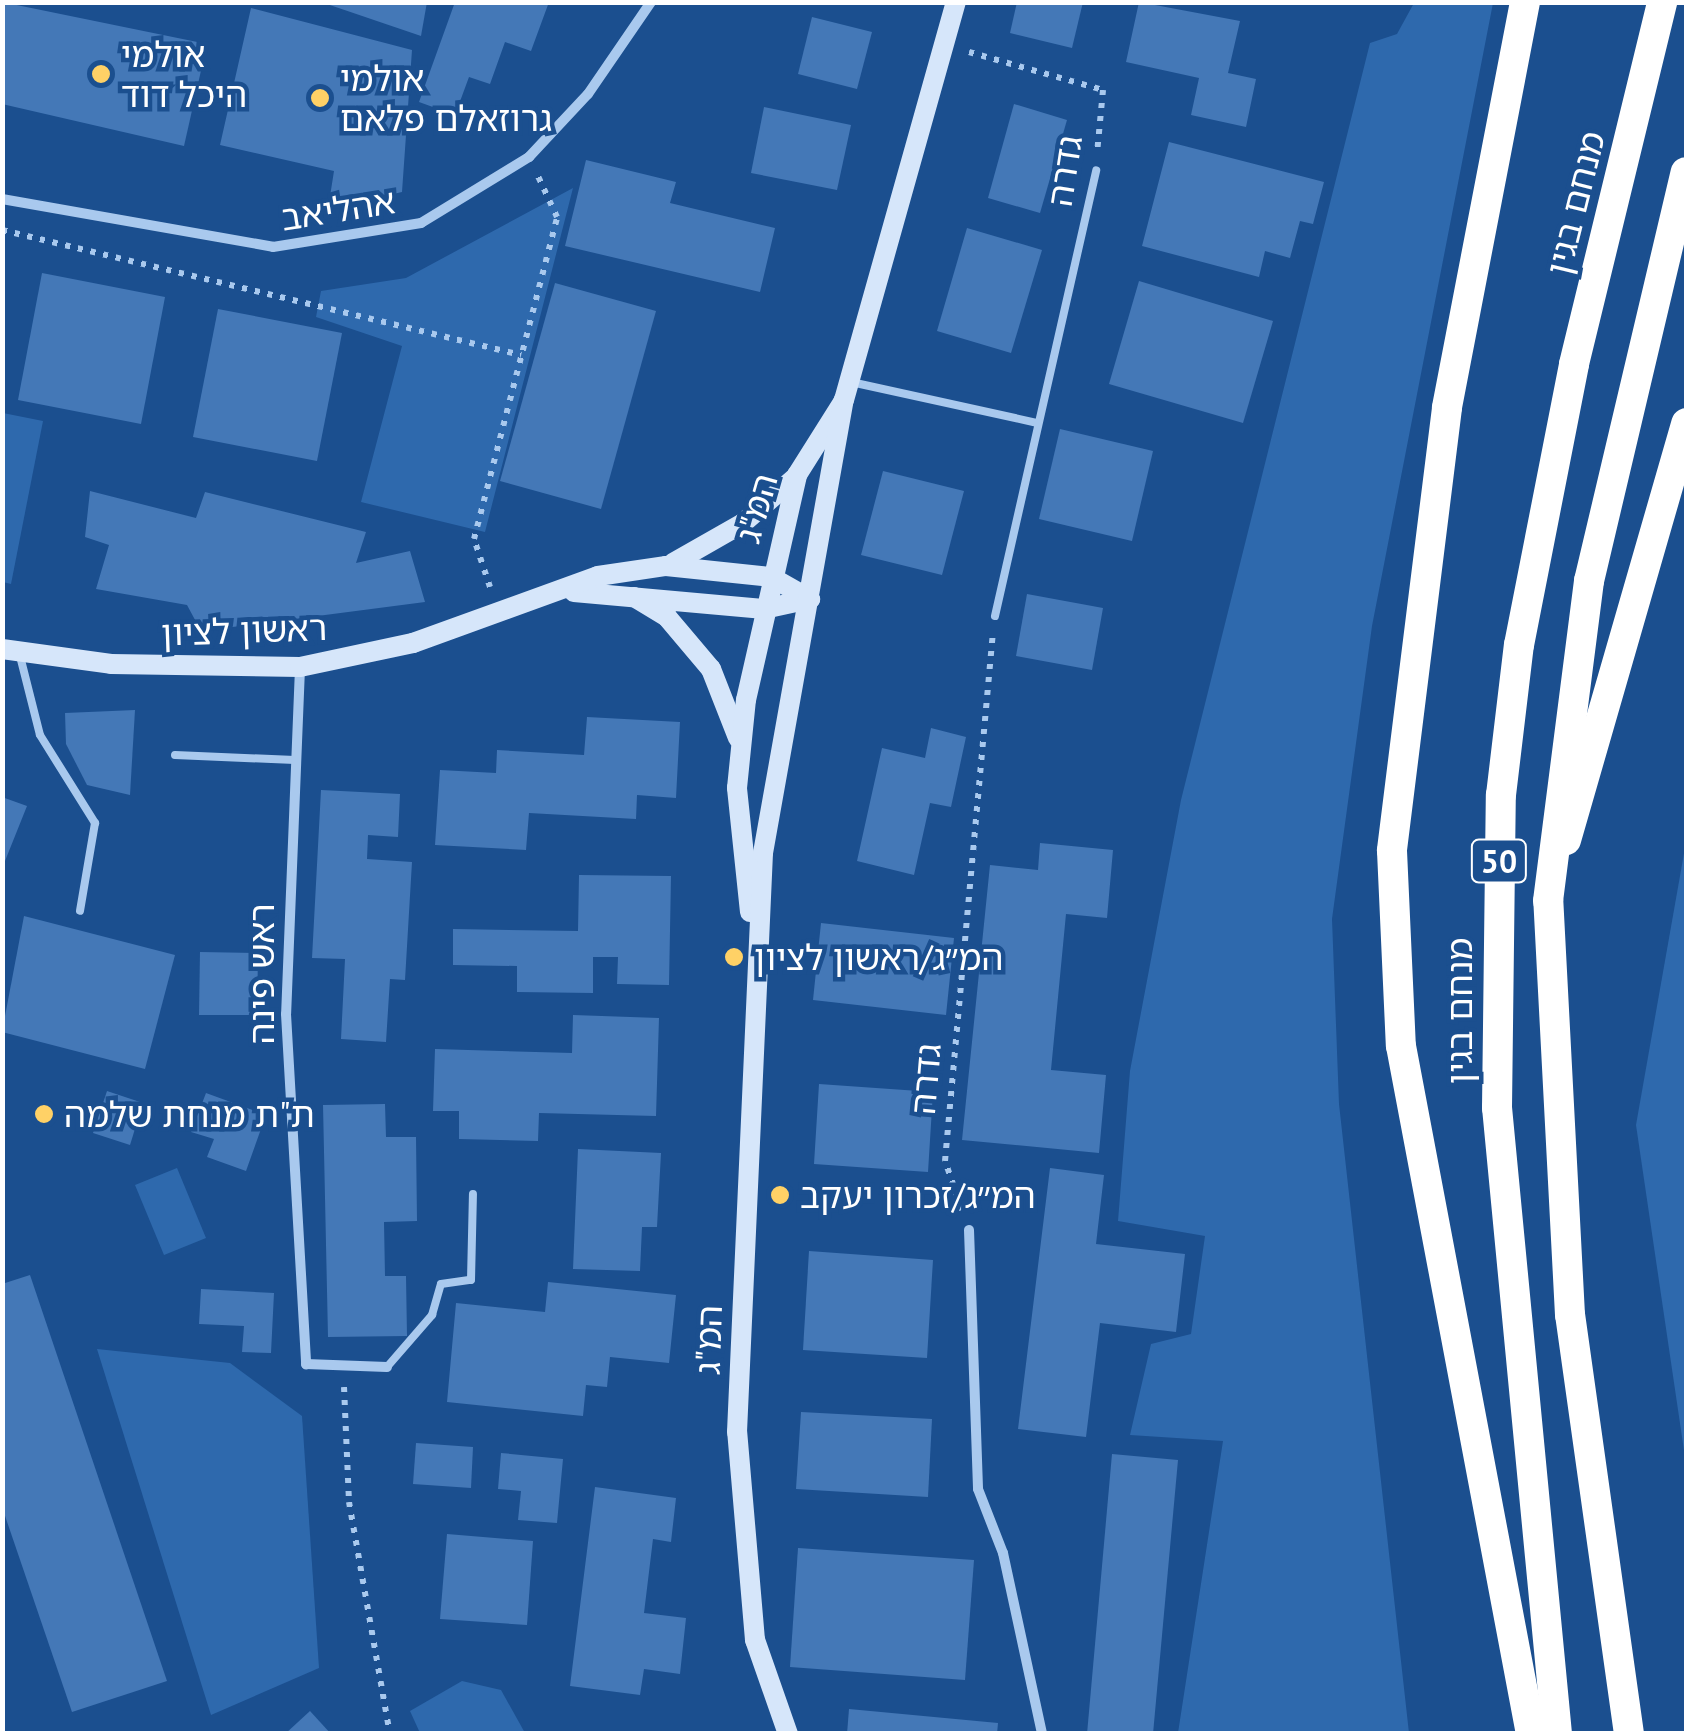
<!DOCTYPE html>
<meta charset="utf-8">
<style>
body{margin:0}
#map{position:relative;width:1689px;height:1736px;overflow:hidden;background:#1b4f8f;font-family:"PT Sans","Noto Sans Hebrew",sans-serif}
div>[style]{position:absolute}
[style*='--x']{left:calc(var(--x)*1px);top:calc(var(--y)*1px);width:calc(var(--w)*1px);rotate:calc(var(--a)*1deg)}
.green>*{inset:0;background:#2e69ad}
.building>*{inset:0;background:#4478b7}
.path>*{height:6px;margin-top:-3px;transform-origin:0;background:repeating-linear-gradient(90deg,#a9c9ee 0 5px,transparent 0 13px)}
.lane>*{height:8px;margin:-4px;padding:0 4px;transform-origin:4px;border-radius:4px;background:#a9c9ee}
.street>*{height:10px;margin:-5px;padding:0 5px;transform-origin:5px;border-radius:5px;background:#a9c9ee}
.secondary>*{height:20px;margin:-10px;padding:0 10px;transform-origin:10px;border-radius:10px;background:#d6e6fa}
.highway>*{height:30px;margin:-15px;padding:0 15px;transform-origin:15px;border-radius:15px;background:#fff}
.dots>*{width:28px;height:28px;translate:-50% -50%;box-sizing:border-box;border:5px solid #1b4f8f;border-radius:50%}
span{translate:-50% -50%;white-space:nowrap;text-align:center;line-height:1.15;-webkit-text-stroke:9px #1b4f8f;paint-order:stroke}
.shield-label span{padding:2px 8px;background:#1b4f8f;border:2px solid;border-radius:8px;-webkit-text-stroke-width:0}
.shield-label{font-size:32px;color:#fff;font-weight:700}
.poi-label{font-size:35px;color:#fff}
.left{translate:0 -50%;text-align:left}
.street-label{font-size:35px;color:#fff}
.frame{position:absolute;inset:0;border:5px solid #fff;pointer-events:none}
</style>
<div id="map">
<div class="green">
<div style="clip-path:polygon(1414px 3px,1493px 3px,1372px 626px,1332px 919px,1339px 1104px,1409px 1733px,1178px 1733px,1223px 1441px,1130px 1435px,1151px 1344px,1191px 1334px,1205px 1236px,1118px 1221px,1130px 1071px,1181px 800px,1370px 43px,1397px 34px)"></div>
<div style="clip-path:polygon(573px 188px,485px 532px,361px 502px,402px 346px,316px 317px,321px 291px,406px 278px)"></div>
<div style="clip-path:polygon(3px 413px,43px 421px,11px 584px,3px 582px)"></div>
<div style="clip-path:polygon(1686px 842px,1686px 1464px,1636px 1125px)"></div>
<div style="clip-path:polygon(177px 1168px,206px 1238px,164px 1255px,135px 1185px)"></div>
<div style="clip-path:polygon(97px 1349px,230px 1363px,302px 1416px,319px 1668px,211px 1715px)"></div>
<div style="clip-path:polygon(462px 1681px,501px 1690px,525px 1733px,420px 1733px,410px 1711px)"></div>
</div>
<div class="building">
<div style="clip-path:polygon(2px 2px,207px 44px,184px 146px,2px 104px)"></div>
<div style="clip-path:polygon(321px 2px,427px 2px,421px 36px)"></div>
<div style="clip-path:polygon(455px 2px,549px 2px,531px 51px,505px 42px,490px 84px,469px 77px,455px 115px,419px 102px)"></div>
<div style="clip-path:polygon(1017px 2px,1083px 2px,1072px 48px,1010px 33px)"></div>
<div style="clip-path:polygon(1139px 2px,1240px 21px,1228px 73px,1256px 79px,1246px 127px,1191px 115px,1199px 78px,1126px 62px)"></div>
<div style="clip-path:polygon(251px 8px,412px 50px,402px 192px,328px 209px,334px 171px,220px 145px)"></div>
<div style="clip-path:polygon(812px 17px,872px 32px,857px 89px,798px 74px)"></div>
<div style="clip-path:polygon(1014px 104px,1067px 120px,1040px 213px,988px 198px)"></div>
<div style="clip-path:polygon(764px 107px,851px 125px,837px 190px,751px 173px)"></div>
<div style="clip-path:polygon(1169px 142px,1324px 182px,1313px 224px,1300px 221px,1290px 258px,1265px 251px,1259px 277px,1142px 246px)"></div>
<div style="clip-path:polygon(586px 160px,676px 182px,670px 203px,775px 228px,760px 292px,565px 246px)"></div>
<div style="clip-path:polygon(967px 228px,1042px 250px,1011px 353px,937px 331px)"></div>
<div style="clip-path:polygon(42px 273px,165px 297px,141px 424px,18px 400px)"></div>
<div style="clip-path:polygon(1139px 281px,1273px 321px,1243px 423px,1109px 384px)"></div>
<div style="clip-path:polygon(555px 283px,656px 311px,601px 509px,500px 481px)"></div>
<div style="clip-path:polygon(218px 309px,342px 333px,317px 461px,193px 437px)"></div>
<div style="clip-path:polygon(1060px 429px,1153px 451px,1132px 541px,1039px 519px)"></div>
<div style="clip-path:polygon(883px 471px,964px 491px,942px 575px,861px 555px)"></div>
<div style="clip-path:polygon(90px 491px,196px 518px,205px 492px,366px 532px,356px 563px,410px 551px,425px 602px,201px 631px,187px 605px,96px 589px,109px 545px,85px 537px)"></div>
<div style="clip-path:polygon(1027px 594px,1103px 608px,1092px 670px,1016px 656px)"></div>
<div style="clip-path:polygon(135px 710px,130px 795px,87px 785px,66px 744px,65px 713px)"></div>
<div style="clip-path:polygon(587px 717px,680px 722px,676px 798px,637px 795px,636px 819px,529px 813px,526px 850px,435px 845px,440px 770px,496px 773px,497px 750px,584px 755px)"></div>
<div style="clip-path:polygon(931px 728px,966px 737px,951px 807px,930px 803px,914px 875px,857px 861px,882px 748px,925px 758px)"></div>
<div style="clip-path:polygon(321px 790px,400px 794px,398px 837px,368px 835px,367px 859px,412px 862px,405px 980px,390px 979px,386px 1042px,341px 1039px,345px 959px,312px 958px)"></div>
<div style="clip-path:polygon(2px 797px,27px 806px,5px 861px,2px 860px)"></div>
<div style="clip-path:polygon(1040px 843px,1113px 850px,1107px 918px,1066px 914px,1051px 1070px,1106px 1075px,1099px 1153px,962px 1140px,990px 865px,1038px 870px)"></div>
<div style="clip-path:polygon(579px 875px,671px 876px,669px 985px,617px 984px,618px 957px,593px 957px,593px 993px,517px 992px,517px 966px,453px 965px,453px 929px,578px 931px)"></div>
<div style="clip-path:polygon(24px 916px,175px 955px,145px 1069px,2px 1032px)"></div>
<div style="clip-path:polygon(821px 923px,954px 938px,946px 1015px,813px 1000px)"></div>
<div style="clip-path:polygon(200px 952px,258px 953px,257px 1015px,199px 1015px)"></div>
<div style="clip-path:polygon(573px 1015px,659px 1018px,656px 1116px,539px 1113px,538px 1141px,459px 1139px,459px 1111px,433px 1111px,435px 1049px,572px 1053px)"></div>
<div style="clip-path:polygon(819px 1084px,933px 1092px,928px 1172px,814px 1164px)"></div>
<div style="clip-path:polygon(107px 1091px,143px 1103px,130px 1145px,93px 1133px)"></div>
<div style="clip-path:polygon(206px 1093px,266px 1115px,246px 1171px,207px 1157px,214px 1139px,191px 1132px)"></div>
<div style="clip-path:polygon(385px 1104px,386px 1137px,416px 1137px,417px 1221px,384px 1222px,385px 1276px,406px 1276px,407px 1336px,328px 1337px,323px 1105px)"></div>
<div style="clip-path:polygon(578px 1149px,661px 1153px,657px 1227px,642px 1227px,640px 1271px,573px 1269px)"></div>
<div style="clip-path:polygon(1050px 1168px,1104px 1175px,1096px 1244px,1185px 1254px,1176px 1332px,1100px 1323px,1086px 1437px,1018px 1429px)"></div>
<div style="clip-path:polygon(809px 1251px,933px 1260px,927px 1358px,803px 1350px)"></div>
<div style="clip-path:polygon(30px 1275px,167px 1681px,72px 1712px,2px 1507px,2px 1284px)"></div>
<div style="clip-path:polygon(548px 1282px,676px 1295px,669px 1363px,610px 1357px,607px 1387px,586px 1385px,583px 1416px,447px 1402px,456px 1303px,545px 1312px)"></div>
<div style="clip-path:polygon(201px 1289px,274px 1293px,271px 1353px,242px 1352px,244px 1326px,199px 1324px)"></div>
<div style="clip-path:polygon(801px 1412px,932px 1419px,928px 1497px,796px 1489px)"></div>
<div style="clip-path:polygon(416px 1443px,473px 1447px,471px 1488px,413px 1484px)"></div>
<div style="clip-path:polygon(501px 1453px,563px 1459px,557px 1523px,518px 1520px,521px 1491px,498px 1489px)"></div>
<div style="clip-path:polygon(1112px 1454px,1178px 1460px,1153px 1734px,1087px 1734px)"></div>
<div style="clip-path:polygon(595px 1487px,676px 1498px,671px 1542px,653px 1539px,644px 1613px,686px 1618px,680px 1674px,644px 1669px,640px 1695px,570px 1686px)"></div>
<div style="clip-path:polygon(447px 1534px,533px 1541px,527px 1625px,440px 1619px)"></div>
<div style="clip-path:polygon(798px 1548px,974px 1560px,965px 1680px,790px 1667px)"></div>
<div style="clip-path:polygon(849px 1709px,998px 1723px,997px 1734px,847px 1734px)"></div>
<div style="clip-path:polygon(310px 1711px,331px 1734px,285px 1734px)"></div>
</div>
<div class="path">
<div style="--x:969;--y:52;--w:139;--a:15.8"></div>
<div style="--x:1103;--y:90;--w:63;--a:95.4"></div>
<div style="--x:2;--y:230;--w:534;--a:13.54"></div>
<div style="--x:490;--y:587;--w:51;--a:-108.4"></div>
<div style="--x:474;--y:539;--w:333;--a:-75.5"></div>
<div style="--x:557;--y:217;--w:45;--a:-114.9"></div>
<div style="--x:962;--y:1210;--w:52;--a:-109.1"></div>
<div style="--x:945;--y:1161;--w:531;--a:-84.82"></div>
<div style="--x:344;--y:1387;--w:115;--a:87.5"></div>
<div style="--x:349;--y:1502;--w:236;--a:80"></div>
</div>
<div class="lane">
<div style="--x:851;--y:382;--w:190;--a:12.4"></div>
<div style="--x:995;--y:616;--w:457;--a:-77.2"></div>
<div style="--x:20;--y:656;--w:81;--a:75.8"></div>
<div style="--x:40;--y:735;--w:104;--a:58"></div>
<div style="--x:95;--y:823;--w:89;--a:99.7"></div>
<div style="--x:175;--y:755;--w:120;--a:2.4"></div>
<div style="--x:387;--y:1367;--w:69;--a:-49.1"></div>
<div style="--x:432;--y:1315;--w:32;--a:-74"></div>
<div style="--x:441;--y:1284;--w:30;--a:-8"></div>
<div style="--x:471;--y:1280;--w:86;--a:-88.7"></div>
</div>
<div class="street">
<div style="--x:2;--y:199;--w:275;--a:10"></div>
<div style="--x:273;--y:247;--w:150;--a:-9.2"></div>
<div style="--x:421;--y:223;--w:127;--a:-31.4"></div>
<div style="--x:529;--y:157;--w:86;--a:-46.9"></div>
<div style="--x:588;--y:94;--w:112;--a:-55.6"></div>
<div style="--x:300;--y:668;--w:346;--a:92.3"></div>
<div style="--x:286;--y:1014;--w:351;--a:86.7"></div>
<div style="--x:306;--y:1364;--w:81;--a:2.1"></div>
<div style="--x:969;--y:1230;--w:259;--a:88"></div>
<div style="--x:978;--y:1489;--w:69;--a:68.7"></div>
<div style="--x:1003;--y:1553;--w:185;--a:77.8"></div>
</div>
<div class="secondary">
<div style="--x:673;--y:563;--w:81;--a:-29.7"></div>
<div style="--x:743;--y:523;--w:70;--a:-41"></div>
<div style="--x:574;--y:592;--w:191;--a:5.1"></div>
<div style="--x:764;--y:609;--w:47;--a:-12.3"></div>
<div style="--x:634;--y:597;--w:39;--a:31"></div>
<div style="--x:667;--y:617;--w:68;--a:49.8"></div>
<div style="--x:711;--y:669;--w:74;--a:68.6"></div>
<div style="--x:2;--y:649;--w:110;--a:7.8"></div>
<div style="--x:111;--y:664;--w:189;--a:0.9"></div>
<div style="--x:300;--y:667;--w:116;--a:-12"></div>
<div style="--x:413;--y:643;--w:197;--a:-19.9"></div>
<div style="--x:598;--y:576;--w:69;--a:-8.4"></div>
<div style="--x:666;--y:566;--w:106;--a:6"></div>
<div style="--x:771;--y:577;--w:45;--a:29.4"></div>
<div style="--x:750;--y:912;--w:125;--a:-96"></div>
<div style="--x:737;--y:788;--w:88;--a:-84.2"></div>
<div style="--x:746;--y:700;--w:231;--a:-77.2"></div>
<div style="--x:797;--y:475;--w:86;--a:-57.8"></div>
<div style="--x:788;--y:1734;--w:100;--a:-109.3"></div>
<div style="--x:755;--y:1640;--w:209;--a:-94.9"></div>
<div style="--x:737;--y:1432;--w:580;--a:-87.43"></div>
<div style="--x:763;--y:853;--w:460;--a:-79.9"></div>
<div style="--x:844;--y:400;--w:413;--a:-74.3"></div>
</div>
<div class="highway">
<div style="--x:1525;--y:2;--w:413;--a:100.9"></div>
<div style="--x:1447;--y:408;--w:446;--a:97.1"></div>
<div style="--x:1392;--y:851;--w:195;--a:87.4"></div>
<div style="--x:1401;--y:1046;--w:700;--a:79.3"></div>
<div style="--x:1566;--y:840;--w:434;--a:-73.9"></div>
<div style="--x:1557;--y:1734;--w:629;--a:-95.47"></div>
<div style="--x:1497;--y:1108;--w:313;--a:-89.3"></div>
<div style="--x:1501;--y:795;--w:151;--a:-83.2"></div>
<div style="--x:1519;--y:645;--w:286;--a:-78.9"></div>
<div style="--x:1574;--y:364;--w:373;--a:-76.3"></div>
<div style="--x:1629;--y:1734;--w:423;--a:-98"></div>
<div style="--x:1570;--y:1315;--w:415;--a:-93"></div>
<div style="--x:1548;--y:901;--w:323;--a:-82.7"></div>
<div style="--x:1589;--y:581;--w:420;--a:-76.7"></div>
</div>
<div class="dots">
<div style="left:101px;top:74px;background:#ffd166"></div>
<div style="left:320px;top:98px;background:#ffd166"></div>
<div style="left:734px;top:957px;background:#ffd166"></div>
<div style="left:44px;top:1114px;background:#ffd166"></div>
<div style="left:780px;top:1195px;background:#ffd166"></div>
</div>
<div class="shield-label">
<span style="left:1499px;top:861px">50</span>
</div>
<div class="poi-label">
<span class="left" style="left:121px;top:74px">אולמי<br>היכל דוד</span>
<span class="left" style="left:340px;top:98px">אולמי<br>גרוזאלם פלאם</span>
<span class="left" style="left:754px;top:957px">המ״ג/ראשון לציון</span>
<span class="left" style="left:64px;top:1114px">ת"ת מנחת שלמה</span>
<span class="left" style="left:800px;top:1195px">המ״ג/זכרון יעקב</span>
</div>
<div class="street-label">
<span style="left:1064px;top:171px;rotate:-81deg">גדרה</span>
<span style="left:1575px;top:203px;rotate:-76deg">מנחם בגין</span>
<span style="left:338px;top:209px;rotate:-9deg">אהליאב</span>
<span style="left:756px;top:508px;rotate:-74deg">המ"ג</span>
<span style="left:244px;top:630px;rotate:-2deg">ראשון לציון</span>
<span style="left:261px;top:974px;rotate:-90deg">ראש פינה</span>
<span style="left:1459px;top:1011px;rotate:-90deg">מנחם בגין</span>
<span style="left:925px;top:1079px;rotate:-85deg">גדרה</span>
<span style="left:708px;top:1340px;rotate:-88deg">המ"ג</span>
</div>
<div class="frame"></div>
</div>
